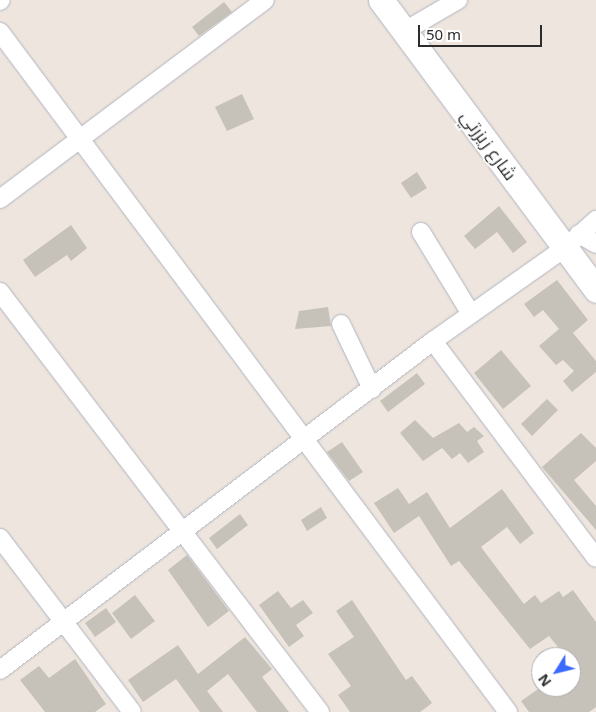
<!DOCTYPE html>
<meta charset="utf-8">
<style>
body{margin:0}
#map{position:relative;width:596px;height:712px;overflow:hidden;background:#eee6de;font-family:"Noto Sans",Cairo,sans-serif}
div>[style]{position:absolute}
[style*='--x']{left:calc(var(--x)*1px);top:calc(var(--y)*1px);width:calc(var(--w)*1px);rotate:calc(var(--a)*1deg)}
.building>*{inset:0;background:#c6c1b9}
.roads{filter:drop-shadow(0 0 1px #b2b5c0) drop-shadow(0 0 1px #b2b5c0)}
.street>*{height:18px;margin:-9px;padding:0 9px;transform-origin:9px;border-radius:9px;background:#fff}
.secondary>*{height:25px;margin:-12.5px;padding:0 12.5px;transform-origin:12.5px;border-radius:12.5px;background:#fff}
span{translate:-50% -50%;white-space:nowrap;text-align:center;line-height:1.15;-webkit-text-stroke:4px #fff;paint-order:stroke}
.street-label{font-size:18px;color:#2c2c2c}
.north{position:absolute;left:531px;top:647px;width:50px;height:50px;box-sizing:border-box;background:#fff;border:1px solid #ababab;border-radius:50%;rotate:234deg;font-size:14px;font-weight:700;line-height:20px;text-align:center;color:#2c2c2c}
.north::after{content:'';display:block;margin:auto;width:18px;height:22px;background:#3a6aff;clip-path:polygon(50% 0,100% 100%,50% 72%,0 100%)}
.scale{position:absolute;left:418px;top:25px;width:124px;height:22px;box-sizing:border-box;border:2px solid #2c2c2c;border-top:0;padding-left:6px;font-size:15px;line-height:18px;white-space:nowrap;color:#2c2c2c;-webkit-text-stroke:4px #fff;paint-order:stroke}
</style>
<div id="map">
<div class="building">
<div style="clip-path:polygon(224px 2px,232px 12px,199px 36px,192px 27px)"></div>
<div style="clip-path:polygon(242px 94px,254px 119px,227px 131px,215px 107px)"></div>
<div style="clip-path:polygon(417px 172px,427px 188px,411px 198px,401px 183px)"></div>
<div style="clip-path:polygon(499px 206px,527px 242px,513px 253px,497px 232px,475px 249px,464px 236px)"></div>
<div style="clip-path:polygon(71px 225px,87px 248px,71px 261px,67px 255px,35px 277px,23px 260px)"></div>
<div style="clip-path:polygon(557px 280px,588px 320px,573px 333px,596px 361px,596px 372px,572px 392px,563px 381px,574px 371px,563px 360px,556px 365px,539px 346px,559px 329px,543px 310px,534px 317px,524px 304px)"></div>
<div style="clip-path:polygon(328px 307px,331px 326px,295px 329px,299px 311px)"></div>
<div style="clip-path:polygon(501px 350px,531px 386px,503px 409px,474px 373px)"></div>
<div style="clip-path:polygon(417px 373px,425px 384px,388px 412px,380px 401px)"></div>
<div style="clip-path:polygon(547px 399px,558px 410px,532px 436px,521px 424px)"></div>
<div style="clip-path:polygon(415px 420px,433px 438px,459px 423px,467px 432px,474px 427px,484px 436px,477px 441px,484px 452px,468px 463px,460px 453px,452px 459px,442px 448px,423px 461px,400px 433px)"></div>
<div style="clip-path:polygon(581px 433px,596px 448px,596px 461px,574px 480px,596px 506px,596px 530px,542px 467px)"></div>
<div style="clip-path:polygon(342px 442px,363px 472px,349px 481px,327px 452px)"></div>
<div style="clip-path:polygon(398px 488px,409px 504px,427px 492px,450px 528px,502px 489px,534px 533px,520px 544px,507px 527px,481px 547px,524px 604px,535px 595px,541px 603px,559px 591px,563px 597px,573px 590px,596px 622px,596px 707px,589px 712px,529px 712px,521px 701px,541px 687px,571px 687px,571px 680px,578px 675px,571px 657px,566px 657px,549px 636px,530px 649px,459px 561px,451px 566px,419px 516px,394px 533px,374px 503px)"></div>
<div style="clip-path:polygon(321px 507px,327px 518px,307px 531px,301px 520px)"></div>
<div style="clip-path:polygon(240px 514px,248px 525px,217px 549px,209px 538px)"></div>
<div style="clip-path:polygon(187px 555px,229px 611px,208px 627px,168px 570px)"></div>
<div style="clip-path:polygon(278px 591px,291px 608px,303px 600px,313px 613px,296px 625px,304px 636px,289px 647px,259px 605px)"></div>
<div style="clip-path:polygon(135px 595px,155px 621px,131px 639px,112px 613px)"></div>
<div style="clip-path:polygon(352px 600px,406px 680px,412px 676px,432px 703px,420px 712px,350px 712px,338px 695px,351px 686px,328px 654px,354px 637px,336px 611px)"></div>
<div style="clip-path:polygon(106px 608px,116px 622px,95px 637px,85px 623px)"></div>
<div style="clip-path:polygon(245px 637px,272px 669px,262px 677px,289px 712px,257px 712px,228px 674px,207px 691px,223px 712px,200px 712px,176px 679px,143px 702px,128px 680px,178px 645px,198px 674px)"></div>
<div style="clip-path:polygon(75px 659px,106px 704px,95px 712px,45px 712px,20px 680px,39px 666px,49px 678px)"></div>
</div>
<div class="roads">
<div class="street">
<div style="--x:0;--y:1;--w:1;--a:-45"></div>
<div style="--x:415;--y:25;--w:50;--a:-30.2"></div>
<div style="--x:0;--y:32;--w:849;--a:53.24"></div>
<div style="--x:0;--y:199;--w:331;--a:-36.9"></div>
<div style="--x:421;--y:232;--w:96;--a:58.6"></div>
<div style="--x:579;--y:234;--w:20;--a:30"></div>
<div style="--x:0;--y:292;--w:528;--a:52.7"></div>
<div style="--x:341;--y:324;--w:72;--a:64.5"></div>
<div style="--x:433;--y:341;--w:271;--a:53.1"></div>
<div style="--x:0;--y:538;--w:218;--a:52.8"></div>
<div style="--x:0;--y:670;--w:544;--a:-37.23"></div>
<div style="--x:433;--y:341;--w:161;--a:-35.2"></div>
<div style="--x:565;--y:248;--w:42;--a:-42.1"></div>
</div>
<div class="secondary">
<div style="--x:381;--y:0;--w:361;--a:53.4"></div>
</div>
</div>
<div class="street-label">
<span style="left:489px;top:145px;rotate:54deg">شارع زيزرتي</span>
</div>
<div class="north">N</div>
<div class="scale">50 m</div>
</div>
